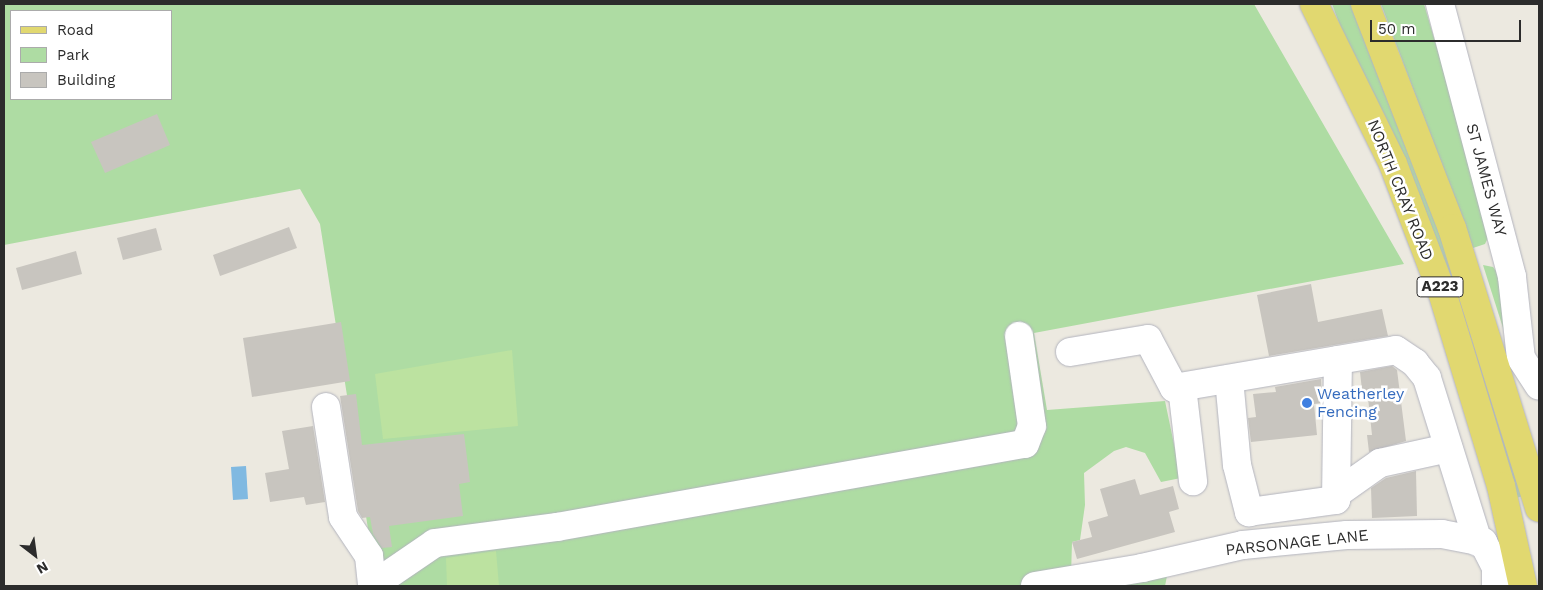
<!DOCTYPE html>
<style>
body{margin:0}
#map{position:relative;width:1543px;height:590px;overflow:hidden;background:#ece9e0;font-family:"Work Sans",sans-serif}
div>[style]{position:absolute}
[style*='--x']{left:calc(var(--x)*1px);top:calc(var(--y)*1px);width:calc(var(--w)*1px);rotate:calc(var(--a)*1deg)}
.green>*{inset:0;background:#aedca3}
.pitch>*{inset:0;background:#bce2a0}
.water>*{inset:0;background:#80b9e1}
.building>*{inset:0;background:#c8c5bf}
.roads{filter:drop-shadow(0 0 1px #b3b4be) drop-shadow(0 0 1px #b3b4be)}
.minor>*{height:28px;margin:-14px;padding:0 14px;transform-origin:14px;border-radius:14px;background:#fff}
.major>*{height:28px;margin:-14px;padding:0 14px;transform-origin:14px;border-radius:14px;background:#e1d870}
.dots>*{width:14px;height:14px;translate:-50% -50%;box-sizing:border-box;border:2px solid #fff;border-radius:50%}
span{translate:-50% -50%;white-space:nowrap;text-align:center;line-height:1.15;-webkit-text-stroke:5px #fff;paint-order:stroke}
.shield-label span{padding:1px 4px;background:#fff;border:1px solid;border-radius:4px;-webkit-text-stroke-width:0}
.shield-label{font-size:15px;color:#2c2c2c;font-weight:700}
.street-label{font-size:16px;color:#2c2c2c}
.shop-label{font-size:16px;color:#366cbe}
.left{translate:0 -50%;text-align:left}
.frame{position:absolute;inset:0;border:5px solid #2c2c2c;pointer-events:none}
.legend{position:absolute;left:10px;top:10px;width:162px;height:90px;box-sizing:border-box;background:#fff;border:1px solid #ababab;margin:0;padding:6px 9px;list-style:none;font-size:15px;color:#2c2c2c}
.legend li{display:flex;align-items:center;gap:10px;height:25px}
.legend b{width:25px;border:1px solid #ababab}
.north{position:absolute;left:10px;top:530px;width:50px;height:50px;-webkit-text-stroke:4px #fff;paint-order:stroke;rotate:150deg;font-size:14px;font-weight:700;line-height:20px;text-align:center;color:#2c2c2c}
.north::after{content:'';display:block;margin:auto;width:18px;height:22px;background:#2c2c2c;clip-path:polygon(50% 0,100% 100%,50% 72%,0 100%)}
.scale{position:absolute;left:1370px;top:20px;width:151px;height:22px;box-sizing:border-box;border:2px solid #2c2c2c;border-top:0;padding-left:6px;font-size:15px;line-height:18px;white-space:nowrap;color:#2c2c2c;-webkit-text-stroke:4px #fff;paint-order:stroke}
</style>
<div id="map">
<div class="green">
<div style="clip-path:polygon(evenodd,4px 4px,1254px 4px,1404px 264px,1034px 333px,1047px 410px,1165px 401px,1181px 478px,1161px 482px,1145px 453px,1126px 447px,1114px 451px,1084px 473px,1085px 505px,1080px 540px,1072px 542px,1071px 576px,1016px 586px,377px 586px,320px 224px,300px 189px,4px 245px,4px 4px,11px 11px,171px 11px,171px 99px,11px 99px,11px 11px)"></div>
<div style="clip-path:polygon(1332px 4px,1353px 4px,1460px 283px,1524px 496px,1515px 498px)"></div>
<div style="clip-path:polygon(1381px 4px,1424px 4px,1491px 231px,1485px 244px,1473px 248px)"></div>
<div style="clip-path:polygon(1483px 265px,1493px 267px,1502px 279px,1511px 353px)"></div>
<div style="clip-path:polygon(1168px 571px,1165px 586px,1093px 586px)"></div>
</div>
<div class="pitch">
<div style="clip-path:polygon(512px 350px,518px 426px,383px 439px,375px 374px)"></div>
<div style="clip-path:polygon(496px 551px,499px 586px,447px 586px,446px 558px)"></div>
</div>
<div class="water">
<div style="clip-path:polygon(246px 466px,248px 499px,233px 500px,231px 467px)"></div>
</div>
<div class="building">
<div style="clip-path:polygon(157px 114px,170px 145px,105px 173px,91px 142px)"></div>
<div style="clip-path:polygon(289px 227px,297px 248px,220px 276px,213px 255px)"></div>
<div style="clip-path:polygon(156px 228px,162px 250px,123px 260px,117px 238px)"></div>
<div style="clip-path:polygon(76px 251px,82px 274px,22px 290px,16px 268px)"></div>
<div style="clip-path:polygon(1311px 284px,1318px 322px,1382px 309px,1388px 336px,1269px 356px,1257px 295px)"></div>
<div style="clip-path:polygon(341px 322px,350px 381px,252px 397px,243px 338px)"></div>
<div style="clip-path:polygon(1392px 366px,1397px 370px,1406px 441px,1369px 452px,1367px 435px,1372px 435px,1368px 398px,1363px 399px,1360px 372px)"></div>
<div style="clip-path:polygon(1321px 379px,1322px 403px,1314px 404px,1317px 435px,1251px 442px,1248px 418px,1256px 417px,1253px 394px,1276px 392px,1275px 387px)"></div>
<div style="clip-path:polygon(356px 394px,362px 445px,464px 434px,470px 482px,459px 484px,463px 516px,389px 526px,392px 547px,382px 548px,373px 534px,370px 517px,362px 518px,358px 511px,340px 396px)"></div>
<div style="clip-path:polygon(313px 426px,325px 502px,306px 505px,304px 497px,270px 502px,265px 473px,289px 469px,282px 431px)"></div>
<div style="clip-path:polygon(1416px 471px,1417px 516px,1372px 518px,1371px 488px,1386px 478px)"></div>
<div style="clip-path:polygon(1135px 479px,1140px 495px,1173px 486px,1179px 509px,1169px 512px,1175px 532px,1077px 559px,1072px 542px,1092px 537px,1088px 522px,1108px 516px,1100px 489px)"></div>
</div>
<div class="roads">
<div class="minor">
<div style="--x:1440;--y:4;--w:282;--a:75.2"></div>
<div style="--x:1512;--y:277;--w:81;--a:83.7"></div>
<div style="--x:1521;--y:358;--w:33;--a:57"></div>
<div style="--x:1070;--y:352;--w:79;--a:-9.5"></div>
<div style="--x:1148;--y:339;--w:55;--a:62"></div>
<div style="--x:1174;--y:388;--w:225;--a:-9.7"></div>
<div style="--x:1396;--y:350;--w:23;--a:34"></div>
<div style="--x:1415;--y:363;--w:19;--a:51"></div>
<div style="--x:1427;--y:378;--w:172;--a:72.7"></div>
<div style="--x:1229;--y:379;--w:86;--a:84.7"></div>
<div style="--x:1237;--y:465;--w:49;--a:75.7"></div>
<div style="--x:1249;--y:512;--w:88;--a:-7.9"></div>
<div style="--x:1336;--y:500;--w:140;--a:-89.2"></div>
<div style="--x:1182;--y:387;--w:95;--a:83.3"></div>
<div style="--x:326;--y:407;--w:111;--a:81.2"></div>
<div style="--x:343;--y:517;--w:47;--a:56.3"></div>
<div style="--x:369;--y:556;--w:29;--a:84"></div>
<div style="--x:1336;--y:494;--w:54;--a:-35.2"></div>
<div style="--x:1380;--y:463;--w:70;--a:-12.4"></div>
<div style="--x:372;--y:586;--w:76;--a:-34.3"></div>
<div style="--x:435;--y:543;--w:123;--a:-7.5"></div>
<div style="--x:557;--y:527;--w:475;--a:-10.1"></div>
<div style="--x:1025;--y:444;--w:19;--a:-69"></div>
<div style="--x:1032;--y:426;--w:91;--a:-98.2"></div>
<div style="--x:1035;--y:586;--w:109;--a:-9.5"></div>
<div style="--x:1142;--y:568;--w:104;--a:-12.8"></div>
<div style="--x:1243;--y:545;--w:104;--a:-5.5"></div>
<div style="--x:1347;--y:535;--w:95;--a:-0.6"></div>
<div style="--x:1442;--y:534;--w:42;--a:11"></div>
<div style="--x:1483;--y:542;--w:28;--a:63"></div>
<div style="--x:1496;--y:567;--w:19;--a:90"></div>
</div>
<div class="major">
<div style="--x:1314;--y:4;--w:178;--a:63.7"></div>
<div style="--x:1393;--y:164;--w:137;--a:69.1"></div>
<div style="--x:1442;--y:292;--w:203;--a:73.1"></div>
<div style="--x:1501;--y:486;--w:102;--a:77.6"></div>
<div style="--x:1365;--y:4;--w:240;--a:68.8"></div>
<div style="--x:1452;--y:228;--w:293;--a:72.7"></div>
</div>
</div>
<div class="dots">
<div style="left:1307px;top:403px;background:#3f7fe0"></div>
</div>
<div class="shield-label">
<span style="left:1440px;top:287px">A223</span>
</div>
<div class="street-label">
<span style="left:1486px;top:180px;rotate:75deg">ST JAMES WAY</span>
<span style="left:1400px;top:190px;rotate:68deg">NORTH CRAY ROAD</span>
<span style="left:1297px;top:543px;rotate:-6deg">PARSONAGE LANE</span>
</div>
<div class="shop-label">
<span class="left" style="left:1317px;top:403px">Weatherley<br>Fencing</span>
</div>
<div class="frame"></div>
<ul class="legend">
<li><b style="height:6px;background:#e1d870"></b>Road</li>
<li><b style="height:14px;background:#aedca3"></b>Park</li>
<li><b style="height:14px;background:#c8c5bf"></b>Building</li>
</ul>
<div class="north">N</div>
<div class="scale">50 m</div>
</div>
